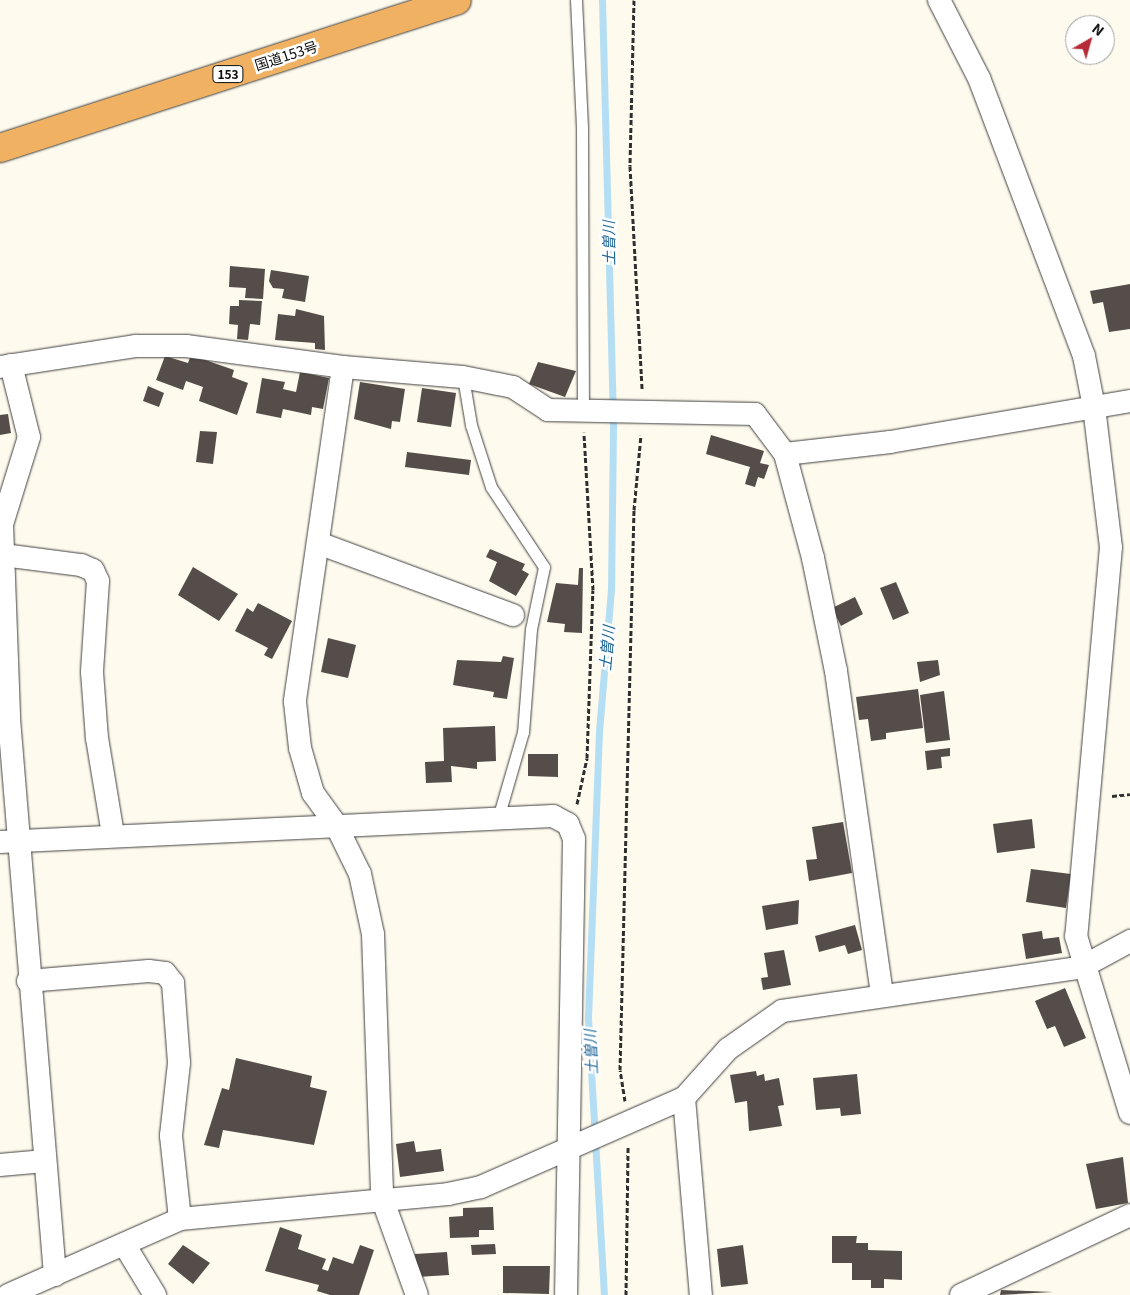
<!DOCTYPE html>
<meta charset="utf-8">
<style>
body{margin:0}
#map{position:relative;width:1130px;height:1295px;overflow:hidden;background:#fefaed;font-family:Georgia,"Noto Sans JP",serif}
div>[style]{position:absolute}
[style*='--x']{left:calc(var(--x)*1px);top:calc(var(--y)*1px);width:calc(var(--w)*1px);rotate:calc(var(--a)*1deg)}
.stream>*{height:7px;margin:-3.5px;padding:0 3.5px;transform-origin:3.5px;border-radius:3.5px;background:#b4def3}
.building>*{inset:0;background:#554d49}
.path>*{height:3px;margin-top:-1.5px;transform-origin:0;background:repeating-linear-gradient(90deg,#2f2f2f 0 5px,transparent 0 7.5px)}
.roads{filter:drop-shadow(0 0 1px #404040) drop-shadow(0 0 1px #404040)}
.service>*{height:11px;margin:-5.5px;padding:0 5.5px;transform-origin:5.5px;border-radius:5.5px;background:#fff}
.minor>*{height:22px;margin:-11px;padding:0 11px;transform-origin:11px;border-radius:11px;background:#fff}
.trunk>*{height:28px;margin:-14px;padding:0 14px;transform-origin:14px;border-radius:14px;background:#f0b262}
span{translate:-50% -50%;white-space:nowrap;text-align:center;line-height:1.15;-webkit-text-stroke:5px #fff;paint-order:stroke}
.shield-label span{padding:1px 4px;background:#fff;border:1px solid;border-radius:4px;-webkit-text-stroke-width:0}
.shield-label{font-size:12px;color:#0d0d0d;font-weight:700}
.street-label{font-size:14px;color:#0d0d0d}
.water-label{font-size:15px;color:#1c6698;font-style:italic}
.north{position:absolute;left:1065px;top:15px;width:50px;height:50px;box-sizing:border-box;background:#fff;border:1px solid #9e9e9e;border-radius:50%;rotate:38deg;font-size:14px;font-weight:700;line-height:20px;text-align:center;color:#0d0d0d}
.north::after{content:'';display:block;margin:auto;width:18px;height:22px;background:#b52c37;clip-path:polygon(50% 0,100% 100%,50% 72%,0 100%)}
</style>
<div id="map">
<div class="stream">
<div style="--x:602;--y:0;--w:428;--a:88.5"></div>
<div style="--x:613;--y:428;--w:161;--a:90.7"></div>
<div style="--x:611;--y:589;--w:144;--a:94.8"></div>
<div style="--x:599;--y:732;--w:286;--a:92.2"></div>
<div style="--x:588;--y:1018;--w:277;--a:86.7"></div>
</div>
<div class="building">
<div style="clip-path:polygon(230px 266px,265px 269px,263px 299px,245px 298px,246px 288px,229px 287px)"></div>
<div style="clip-path:polygon(271px 270px,309px 276px,305px 302px,282px 298px,284px 289px,273px 288px,269px 281px)"></div>
<div style="clip-path:polygon(1130px 284px,1130px 329px,1109px 332px,1103px 302px,1093px 304px,1090px 291px)"></div>
<div style="clip-path:polygon(239px 300px,262px 301px,260px 325px,250px 324px,248px 340px,237px 339px,238px 325px,229px 324px,230px 306px,239px 306px)"></div>
<div style="clip-path:polygon(296px 309px,324px 316px,325px 350px,315px 349px,315px 343px,275px 340px,278px 314px,295px 316px)"></div>
<div style="clip-path:polygon(191px 355px,234px 370px,232px 377px,248px 383px,237px 415px,199px 401px,203px 387px,186px 381px,183px 390px,156px 380px,165px 356px,188px 363px)"></div>
<div style="clip-path:polygon(538px 362px,576px 371px,565px 397px,529px 384px)"></div>
<div style="clip-path:polygon(300px 372px,329px 378px,323px 409px,312px 407px,311px 415px,283px 409px,281px 418px,256px 413px,262px 378px,285px 382px,283px 389px,296px 392px)"></div>
<div style="clip-path:polygon(360px 382px,405px 389px,400px 422px,392px 421px,391px 429px,354px 419px)"></div>
<div style="clip-path:polygon(148px 386px,164px 393px,159px 407px,143px 401px)"></div>
<div style="clip-path:polygon(422px 388px,456px 393px,451px 427px,417px 422px)"></div>
<div style="clip-path:polygon(8px 414px,11px 433px,0 435px,0 415px)"></div>
<div style="clip-path:polygon(200px 431px,217px 432px,213px 464px,196px 462px)"></div>
<div style="clip-path:polygon(711px 435px,764px 451px,760px 463px,769px 465px,764px 479px,758px 477px,755px 487px,745px 484px,750px 467px,706px 454px)"></div>
<div style="clip-path:polygon(407px 452px,471px 460px,469px 475px,405px 467px)"></div>
<div style="clip-path:polygon(490px 549px,525px 564px,522px 570px,529px 574px,516px 596px,489px 581px,497px 562px,486px 557px)"></div>
<div style="clip-path:polygon(193px 567px,238px 594px,219px 621px,178px 595px)"></div>
<div style="clip-path:polygon(579px 568px,583px 568px,582px 633px,564px 632px,565px 624px,547px 622px,556px 583px,578px 585px)"></div>
<div style="clip-path:polygon(896px 582px,909px 613px,893px 620px,880px 588px)"></div>
<div style="clip-path:polygon(855px 597px,863px 614px,841px 626px,832px 608px)"></div>
<div style="clip-path:polygon(258px 603px,292px 621px,272px 659px,264px 655px,268px 648px,235px 631px,247px 608px,253px 612px)"></div>
<div style="clip-path:polygon(328px 638px,356px 645px,348px 678px,321px 672px)"></div>
<div style="clip-path:polygon(503px 656px,514px 658px,507px 699px,493px 697px,494px 692px,453px 685px,457px 660px,501px 662px)"></div>
<div style="clip-path:polygon(938px 660px,940px 675px,920px 682px,917px 662px)"></div>
<div style="clip-path:polygon(918px 689px,923px 728px,886px 733px,886px 739px,871px 741px,868px 719px,859px 720px,856px 697px)"></div>
<div style="clip-path:polygon(944px 691px,950px 740px,926px 743px,920px 695px)"></div>
<div style="clip-path:polygon(495px 726px,496px 761px,477px 762px,477px 769px,451px 766px,452px 782px,426px 783px,425px 762px,444px 761px,443px 728px)"></div>
<div style="clip-path:polygon(950px 748px,950px 756px,941px 757px,942px 768px,927px 770px,925px 751px)"></div>
<div style="clip-path:polygon(528px 754px,558px 754px,558px 777px,528px 776px)"></div>
<div style="clip-path:polygon(1032px 819px,1035px 848px,997px 853px,993px 824px)"></div>
<div style="clip-path:polygon(843px 822px,852px 873px,809px 881px,806px 860px,817px 859px,812px 827px)"></div>
<div style="clip-path:polygon(1031px 869px,1071px 874px,1066px 908px,1026px 902px)"></div>
<div style="clip-path:polygon(799px 900px,798px 924px,766px 930px,762px 906px)"></div>
<div style="clip-path:polygon(855px 925px,862px 950px,848px 954px,845px 945px,819px 952px,815px 936px)"></div>
<div style="clip-path:polygon(1042px 931px,1043px 939px,1059px 937px,1062px 953px,1026px 959px,1022px 934px)"></div>
<div style="clip-path:polygon(784px 950px,791px 985px,763px 990px,761px 978px,768px 977px,764px 953px)"></div>
<div style="clip-path:polygon(1065px 988px,1086px 1038px,1064px 1047px,1055px 1026px,1047px 1029px,1035px 1001px)"></div>
<div style="clip-path:polygon(236px 1058px,312px 1076px,310px 1087px,327px 1091px,314px 1145px,223px 1130px,219px 1148px,204px 1145px,222px 1088px,229px 1090px)"></div>
<div style="clip-path:polygon(756px 1071px,757px 1076px,764px 1074px,765px 1081px,779px 1078px,784px 1105px,778px 1106px,782px 1126px,749px 1131px,747px 1101px,735px 1103px,730px 1075px)"></div>
<div style="clip-path:polygon(857px 1074px,861px 1114px,841px 1116px,840px 1108px,816px 1110px,813px 1078px)"></div>
<div style="clip-path:polygon(414px 1141px,416px 1152px,441px 1149px,444px 1171px,400px 1177px,396px 1144px)"></div>
<div style="clip-path:polygon(1123px 1157px,1128px 1203px,1096px 1209px,1086px 1164px)"></div>
<div style="clip-path:polygon(493px 1207px,494px 1230px,479px 1230px,479px 1237px,450px 1238px,449px 1217px,463px 1216px,463px 1208px)"></div>
<div style="clip-path:polygon(280px 1227px,302px 1235px,298px 1249px,326px 1259px,322px 1269px,328px 1271px,333px 1257px,353px 1264px,360px 1245px,374px 1250px,359px 1295px,330px 1295px,317px 1291px,319px 1285px,265px 1271px)"></div>
<div style="clip-path:polygon(832px 1236px,857px 1236px,856px 1243px,868px 1243px,868px 1250px,902px 1251px,902px 1280px,884px 1279px,884px 1288px,871px 1288px,871px 1280px,852px 1280px,852px 1263px,832px 1263px)"></div>
<div style="clip-path:polygon(495px 1244px,496px 1254px,472px 1255px,471px 1245px)"></div>
<div style="clip-path:polygon(183px 1245px,210px 1263px,193px 1284px,168px 1264px)"></div>
<div style="clip-path:polygon(743px 1245px,748px 1284px,721px 1287px,717px 1249px)"></div>
<div style="clip-path:polygon(447px 1252px,449px 1275px,417px 1277px,415px 1254px)"></div>
<div style="clip-path:polygon(503px 1266px,550px 1266px,549px 1294px,503px 1293px)"></div>
<div style="clip-path:polygon(1001px 1290px,1053px 1292px,1000px 1295px)"></div>
</div>
<div class="path">
<div style="--x:634;--y:0;--w:166;--a:91.4"></div>
<div style="--x:630;--y:166;--w:223;--a:86.9"></div>
<div style="--x:1112;--y:796;--w:18;--a:-6"></div>
<div style="--x:577;--y:804;--w:47;--a:-77.7"></div>
<div style="--x:587;--y:758;--w:168;--a:-88"></div>
<div style="--x:593;--y:590;--w:158;--a:-93.3"></div>
<div style="--x:625;--y:1101;--w:31;--a:-99"></div>
<div style="--x:620;--y:1070;--w:560;--a:-88.57"></div>
<div style="--x:634;--y:510;--w:75;--a:-84.7"></div>
<div style="--x:626;--y:1295;--w:148;--a:-89.2"></div>
</div>
<div class="roads">
<div class="service">
<div style="--x:576;--y:0;--w:129;--a:87.3"></div>
<div style="--x:582;--y:129;--w:284;--a:89.8"></div>
<div style="--x:463;--y:377;--w:49;--a:80.5"></div>
<div style="--x:471;--y:425;--w:65;--a:72.1"></div>
<div style="--x:491;--y:487;--w:96;--a:56.5"></div>
<div style="--x:544;--y:567;--w:63;--a:101.8"></div>
<div style="--x:531;--y:629;--w:103;--a:94.4"></div>
<div style="--x:523;--y:732;--w:90;--a:106.2"></div>
</div>
<div class="minor">
<div style="--x:939;--y:0;--w:88;--a:62.9"></div>
<div style="--x:979;--y:78;--w:297;--a:69.3"></div>
<div style="--x:1084;--y:356;--w:52;--a:78.9"></div>
<div style="--x:1094;--y:407;--w:141;--a:83.1"></div>
<div style="--x:1111;--y:547;--w:391;--a:95.1"></div>
<div style="--x:1076;--y:936;--w:185;--a:73"></div>
<div style="--x:11;--y:365;--w:74;--a:76"></div>
<div style="--x:29;--y:437;--w:91;--a:107.2"></div>
<div style="--x:2;--y:524;--w:195;--a:87.9"></div>
<div style="--x:9;--y:719;--w:558;--a:85.27"></div>
<div style="--x:0;--y:367;--w:138;--a:-8.8"></div>
<div style="--x:136;--y:346;--w:50;--a:0"></div>
<div style="--x:186;--y:346;--w:158;--a:7.6"></div>
<div style="--x:343;--y:367;--w:120;--a:4.8"></div>
<div style="--x:463;--y:377;--w:51;--a:11.3"></div>
<div style="--x:513;--y:387;--w:42;--a:33.3"></div>
<div style="--x:548;--y:410;--w:207;--a:1.1"></div>
<div style="--x:755;--y:414;--w:50;--a:53.1"></div>
<div style="--x:785;--y:454;--w:108;--a:74.9"></div>
<div style="--x:813;--y:558;--w:115;--a:78.5"></div>
<div style="--x:836;--y:671;--w:328;--a:81.9"></div>
<div style="--x:343;--y:367;--w:338;--a:98.2"></div>
<div style="--x:295;--y:702;--w:46;--a:83.8"></div>
<div style="--x:300;--y:748;--w:47;--a:73.9"></div>
<div style="--x:313;--y:793;--w:37;--a:54"></div>
<div style="--x:335;--y:823;--w:57;--a:63.9"></div>
<div style="--x:360;--y:874;--w:61;--a:77.8"></div>
<div style="--x:373;--y:934;--w:264;--a:88"></div>
<div style="--x:382;--y:1198;--w:103;--a:70.2"></div>
<div style="--x:785;--y:454;--w:106;--a:-6.5"></div>
<div style="--x:890;--y:442;--w:243;--a:-9.7"></div>
<div style="--x:318;--y:543;--w:208;--a:20.3"></div>
<div style="--x:3;--y:555;--w:79;--a:7.3"></div>
<div style="--x:81;--y:565;--w:13;--a:23"></div>
<div style="--x:93;--y:570;--w:12;--a:66"></div>
<div style="--x:98;--y:581;--w:91;--a:93.8"></div>
<div style="--x:92;--y:672;--w:66;--a:85.7"></div>
<div style="--x:97;--y:738;--w:98;--a:80.6"></div>
<div style="--x:0;--y:842;--w:554;--a:-2.69"></div>
<div style="--x:553;--y:816;--w:17;--a:28"></div>
<div style="--x:568;--y:824;--w:16;--a:68"></div>
<div style="--x:574;--y:839;--w:456;--a:91"></div>
<div style="--x:28;--y:981;--w:121;--a:-4.7"></div>
<div style="--x:149;--y:971;--w:16;--a:7"></div>
<div style="--x:165;--y:973;--w:13;--a:51"></div>
<div style="--x:173;--y:983;--w:80;--a:85.7"></div>
<div style="--x:179;--y:1063;--w:73;--a:96.3"></div>
<div style="--x:171;--y:1136;--w:83;--a:83.8"></div>
<div style="--x:684;--y:1098;--w:198;--a:85.1"></div>
<div style="--x:0;--y:1165;--w:45;--a:-5.1"></div>
<div style="--x:124;--y:1244;--w:60;--a:58.7"></div>
<div style="--x:8;--y:1295;--w:188;--a:-23.8"></div>
<div style="--x:180;--y:1219;--w:269;--a:-5.3"></div>
<div style="--x:448;--y:1194;--w:34;--a:-12"></div>
<div style="--x:481;--y:1187;--w:222;--a:-23.7"></div>
<div style="--x:684;--y:1098;--w:66;--a:-48.1"></div>
<div style="--x:728;--y:1049;--w:66;--a:-35.1"></div>
<div style="--x:782;--y:1011;--w:303;--a:-8.3"></div>
<div style="--x:1082;--y:967;--w:55;--a:-28.4"></div>
<div style="--x:961;--y:1295;--w:187;--a:-25.3"></div>
</div>
<div class="trunk">
<div style="--x:0;--y:148;--w:480;--a:-17.9"></div>
</div>
</div>
<div class="shield-label">
<span style="left:228px;top:74px">153</span>
</div>
<div class="street-label">
<span style="left:286px;top:55px;rotate:-18deg">国道153号</span>
</div>
<div class="water-label">
<span style="left:608px;top:243px;rotate:-91deg">土曽川</span>
<span style="left:606px;top:648px;rotate:-85deg">土曽川</span>
<span style="left:590px;top:1052px;rotate:-93deg">土曽川</span>
</div>
<div class="north">N</div>
</div>
